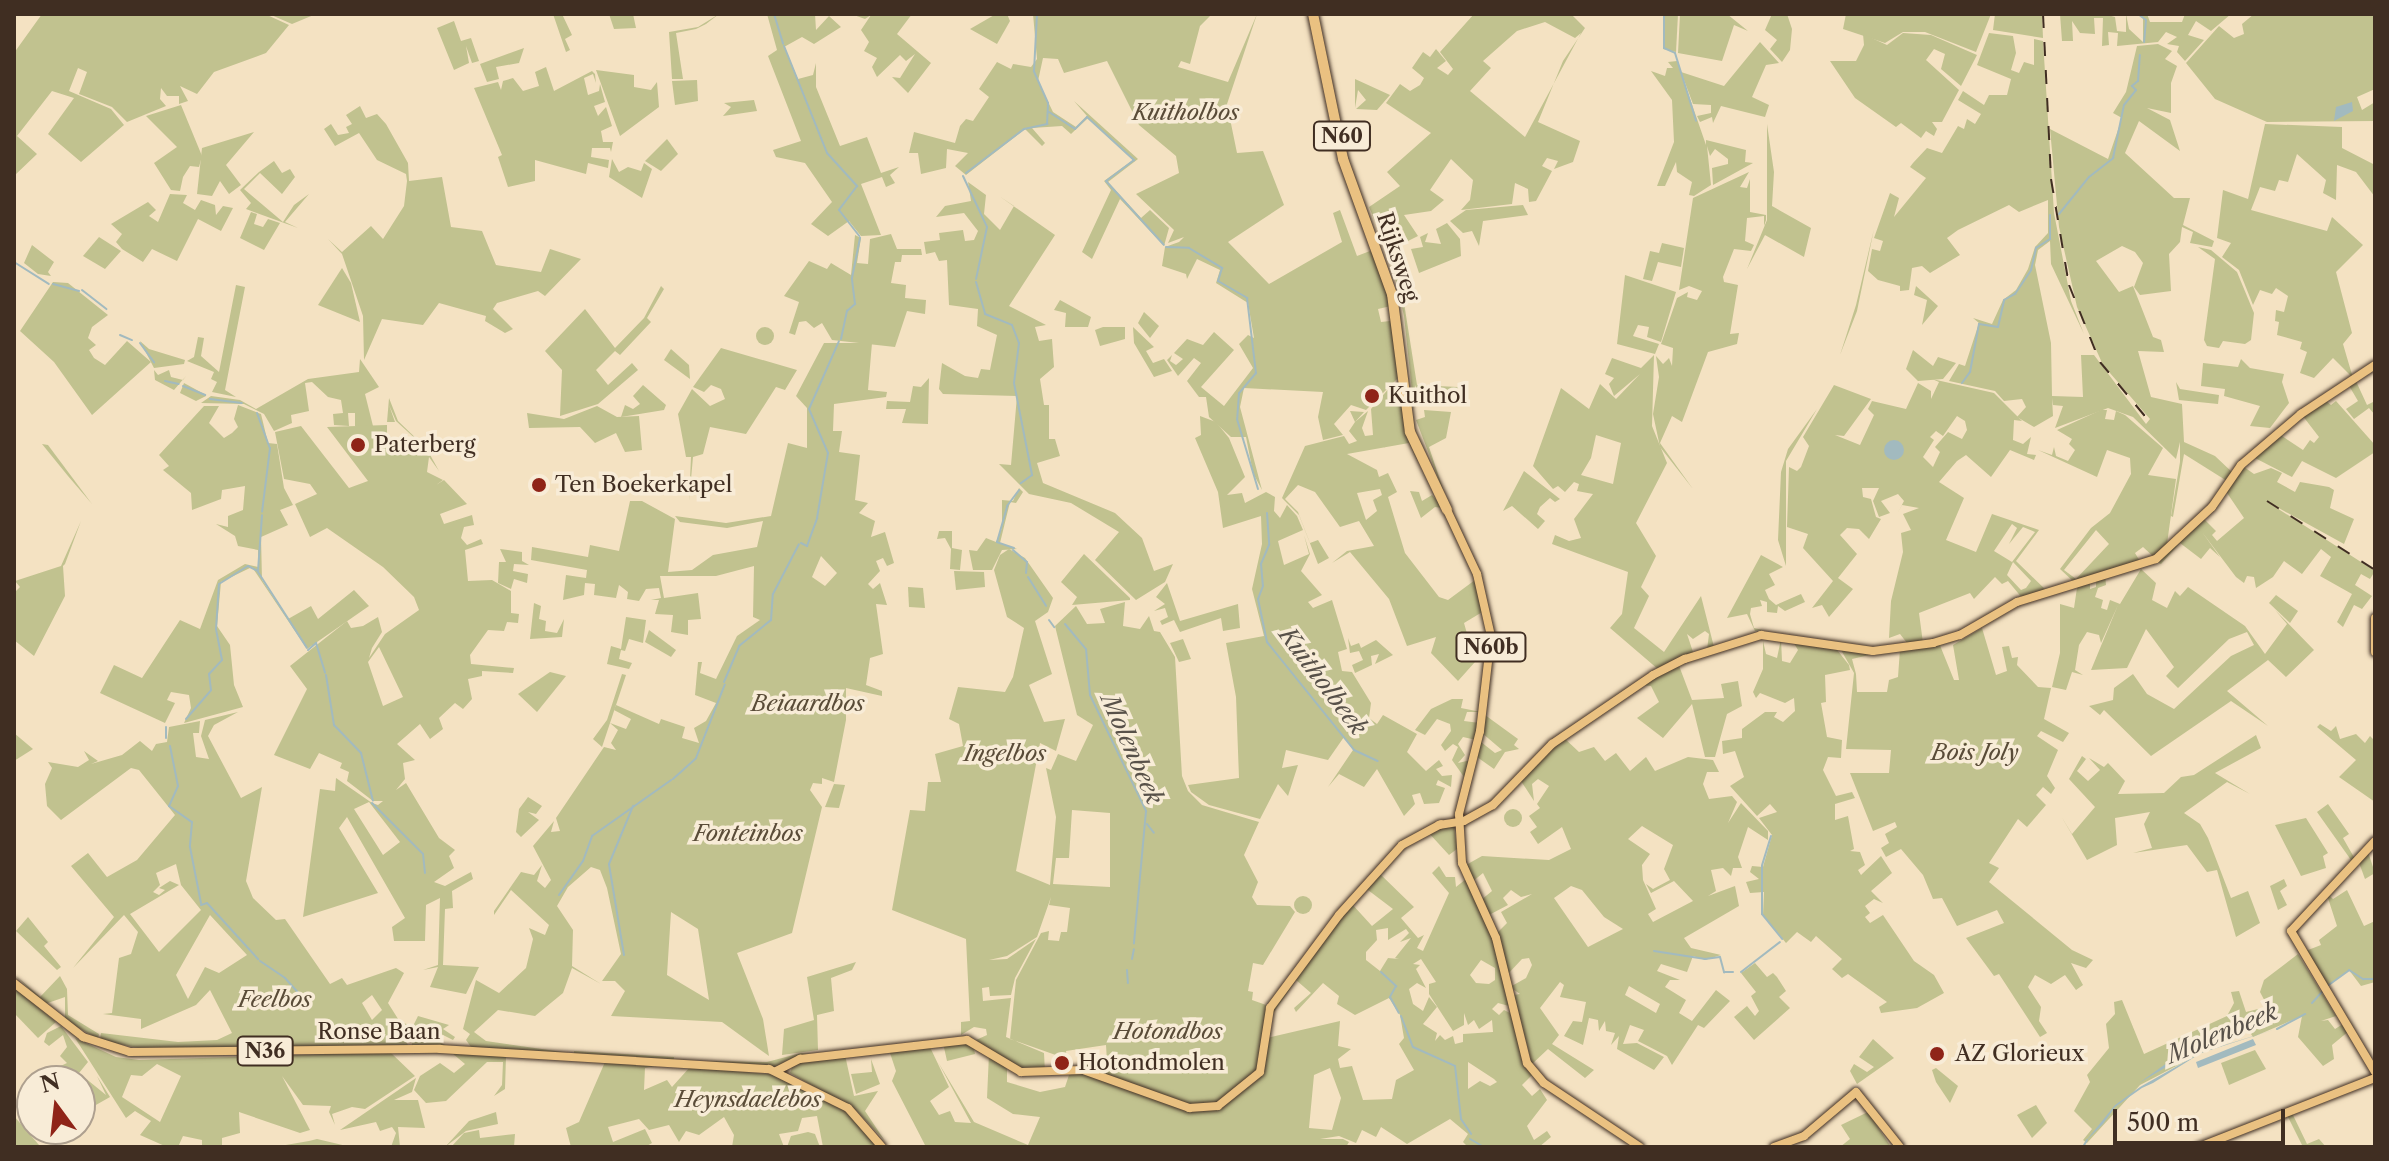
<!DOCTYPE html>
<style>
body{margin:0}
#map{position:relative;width:2389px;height:1161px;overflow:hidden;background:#f4e2c2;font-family:"Libre Caslon Text",serif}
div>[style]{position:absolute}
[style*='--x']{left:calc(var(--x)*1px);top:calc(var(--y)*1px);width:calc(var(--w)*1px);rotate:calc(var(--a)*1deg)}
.green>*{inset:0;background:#c1c28f}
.round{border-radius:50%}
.water>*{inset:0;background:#a2babf}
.stream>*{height:2px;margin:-1px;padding:0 1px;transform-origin:1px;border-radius:1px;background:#a2babf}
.roads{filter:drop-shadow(0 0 2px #402e22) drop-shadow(0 0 2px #402e22)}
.major>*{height:8px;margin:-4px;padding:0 4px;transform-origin:4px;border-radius:4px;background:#eac181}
.highway>*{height:10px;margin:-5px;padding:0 5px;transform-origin:5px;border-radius:5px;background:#eac181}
.rail>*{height:2px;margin-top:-1px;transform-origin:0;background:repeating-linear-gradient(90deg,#402e22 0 14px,transparent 0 28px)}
.dots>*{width:22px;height:22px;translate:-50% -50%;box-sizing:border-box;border:4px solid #f8ecd7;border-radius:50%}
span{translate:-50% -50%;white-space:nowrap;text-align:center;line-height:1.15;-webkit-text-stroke:7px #f8ecd7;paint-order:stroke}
.shield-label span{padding:2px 6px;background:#f8ecd7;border:2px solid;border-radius:6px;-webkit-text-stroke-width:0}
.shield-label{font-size:20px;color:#402e22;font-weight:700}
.park-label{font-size:22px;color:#5a4c38;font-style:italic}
.street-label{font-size:22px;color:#402e22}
.poi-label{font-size:22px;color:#402e22}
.left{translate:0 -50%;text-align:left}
.water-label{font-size:24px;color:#585149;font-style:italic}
.frame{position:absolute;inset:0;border:16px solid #402e22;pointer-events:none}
.north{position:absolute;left:16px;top:1065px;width:80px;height:80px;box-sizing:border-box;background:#f8ecd7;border:2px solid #aea08f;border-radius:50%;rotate:345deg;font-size:22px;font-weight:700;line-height:32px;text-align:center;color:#402e22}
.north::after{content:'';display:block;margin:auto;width:28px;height:36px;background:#8f2418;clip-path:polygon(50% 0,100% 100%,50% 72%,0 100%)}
.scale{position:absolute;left:2113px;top:1109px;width:172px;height:36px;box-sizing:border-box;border:4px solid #402e22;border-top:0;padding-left:10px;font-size:24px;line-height:28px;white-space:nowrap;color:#402e22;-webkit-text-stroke:6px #f8ecd7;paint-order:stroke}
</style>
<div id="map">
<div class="green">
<div style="clip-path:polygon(42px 14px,265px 14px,289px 25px,266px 53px,214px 72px,197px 94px,180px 86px,188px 101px,179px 104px,179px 96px,167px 96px,161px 88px,160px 99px,166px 106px,127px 122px,112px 107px,79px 94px,87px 72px,78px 68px,69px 91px,111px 109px,124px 125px,81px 162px,48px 134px,74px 98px,52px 91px,17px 136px,37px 154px,14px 176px,14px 53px)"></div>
<div style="clip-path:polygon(269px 14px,316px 14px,292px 24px)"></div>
<div style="clip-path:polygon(553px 14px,562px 14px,572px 35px,565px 39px,570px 50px,566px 52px)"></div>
<div style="clip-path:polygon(609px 14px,633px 14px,636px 28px,614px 29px)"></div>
<div style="clip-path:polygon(719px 14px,706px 24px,696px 29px,676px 33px,683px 79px,672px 79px,669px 32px,698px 27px)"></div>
<div style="clip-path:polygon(767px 14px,815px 14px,816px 30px,829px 16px,841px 27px,814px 44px,802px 37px,784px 47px,798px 79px,813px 75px,816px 63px,816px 87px,840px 146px,867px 137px,881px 173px,899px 167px,890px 175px,895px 183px,886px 187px,882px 177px,861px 184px,881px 235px,861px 236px,849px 221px,828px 236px,811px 224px,832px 202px,805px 163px,776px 157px,773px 150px,801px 141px,768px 56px,777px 50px)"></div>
<div style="clip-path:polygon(851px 14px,912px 14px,897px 34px,931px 63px,908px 93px,892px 77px,900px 78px,915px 54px,906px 61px,900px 55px,877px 77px,872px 67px,877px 58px,864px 51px,869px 42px,861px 30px,871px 15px,865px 19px)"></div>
<div style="clip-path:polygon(996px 14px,1007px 14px,1010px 21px,997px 44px,970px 29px)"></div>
<div style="clip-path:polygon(1033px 14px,1212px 14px,1200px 26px,1190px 64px,1181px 61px,1178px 67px,1228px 82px,1257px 14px,1227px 104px,1237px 153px,1263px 151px,1284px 205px,1228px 242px,1269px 284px,1342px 242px,1333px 213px,1340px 210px,1357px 256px,1370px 251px,1377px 257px,1391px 306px,1378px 309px,1381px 322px,1390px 321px,1392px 326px,1398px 378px,1366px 410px,1351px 405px,1334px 424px,1343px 435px,1323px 440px,1318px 417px,1323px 392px,1244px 388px,1240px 407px,1262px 490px,1253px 473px,1246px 437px,1231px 437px,1209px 417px,1206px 397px,1199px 397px,1187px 381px,1201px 363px,1194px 358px,1178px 376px,1167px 360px,1172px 355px,1170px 361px,1176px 365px,1183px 359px,1174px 353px,1187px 339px,1203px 345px,1214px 332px,1234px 350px,1201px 387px,1224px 406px,1253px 368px,1239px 344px,1248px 335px,1254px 338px,1248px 303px,1216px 283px,1220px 270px,1197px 259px,1187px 279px,1186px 274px,1162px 266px,1165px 247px,1179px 242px,1184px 237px,1168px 243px,1174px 230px,1136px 194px,1179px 173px,1176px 156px,1139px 125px,1107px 61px,1064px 73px,1058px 59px,1043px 58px,1038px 81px,1053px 112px,1076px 127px,1087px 116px,1074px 101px,1138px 159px,1108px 182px,1141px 218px,1150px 210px,1169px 228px,1164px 246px,1120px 199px,1092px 259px,1082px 252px,1111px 190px,1104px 181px,1133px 160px,1088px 118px,1071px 134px,1062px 126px,1032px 128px,1045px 143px,1042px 146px,1025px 129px,966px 175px,955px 166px,968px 153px,947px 149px,946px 168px,921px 174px,918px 153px,909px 153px,914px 132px,955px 143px,960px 126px,966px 119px,973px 121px,989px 97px,979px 89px,997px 62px,1011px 69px,1013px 64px,1031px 67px,1037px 59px)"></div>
<div style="clip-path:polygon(evenodd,1474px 14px,1571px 14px,1585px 28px,1563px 61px,1538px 122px,1580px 141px,1573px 162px,1554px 169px,1558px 161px,1547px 158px,1542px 166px,1552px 171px,1536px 201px,1529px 202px,1528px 189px,1515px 183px,1512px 204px,1461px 210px,1470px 200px,1473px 180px,1451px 159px,1430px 190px,1444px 200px,1431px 211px,1404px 215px,1418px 236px,1408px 241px,1403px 230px,1379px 231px,1369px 207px,1400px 186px,1387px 172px,1431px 133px,1386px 103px,1400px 84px,1410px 91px,1420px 85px,1424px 78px,1412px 68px,1423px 52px,1430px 57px,1436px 49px,1446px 61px,1437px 68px,1448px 75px,1453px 69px,1440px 52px,1474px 14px,1545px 22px,1575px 38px,1581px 33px,1525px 137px,1470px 91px,1491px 68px,1483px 61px,1517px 31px,1545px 22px)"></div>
<div style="clip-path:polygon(1663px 14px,1678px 14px,1676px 52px,1663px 49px)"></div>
<div style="clip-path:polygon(1680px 14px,1727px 14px,1748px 31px,1734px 25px,1722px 61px,1678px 53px)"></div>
<div style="clip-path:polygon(1772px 14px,1787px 14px,1792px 29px,1790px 50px,1782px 62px,1770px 49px,1777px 40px,1765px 30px)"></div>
<div style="clip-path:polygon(1846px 14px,1991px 14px,1976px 52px,1925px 32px,1903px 32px,1885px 43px,1843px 29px)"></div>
<div style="clip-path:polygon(1995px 14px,2042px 14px,2043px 38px,1993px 30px)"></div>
<div style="clip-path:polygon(2060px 14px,2104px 14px,2115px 17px,2117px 31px,2126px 32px,2126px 14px,2129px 29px,2143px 42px,2143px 18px,2136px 14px,2147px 14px,2150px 22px,2182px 22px,2185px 14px,2231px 14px,2211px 31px,2196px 21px,2188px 35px,2204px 40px,2185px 61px,2177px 52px,2179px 46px,2167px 44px,2177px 37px,2166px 32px,2158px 42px,2117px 46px,2118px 33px,2108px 32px,2109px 45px,2102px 46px,2103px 18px,2094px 18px,2095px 34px,2080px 33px,2072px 21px,2073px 41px,2062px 41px)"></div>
<div style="clip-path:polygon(2254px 14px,2375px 14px,2375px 89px,2357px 97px,2362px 110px,2375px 102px,2375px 121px,2267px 122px,2215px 99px,2186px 63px,2219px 26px,2234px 38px,2244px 34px,2242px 24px)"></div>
<div style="clip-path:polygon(454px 21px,461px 41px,471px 38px,479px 61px,472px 63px,466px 46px,469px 63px,454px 70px,437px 28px)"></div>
<div style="clip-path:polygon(1903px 33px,1931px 35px,1977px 55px,1961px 86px,1941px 69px,1945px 54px,1934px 49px,1926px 60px,1959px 90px,1942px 122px,1932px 122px,1937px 129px,1934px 136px,1926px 131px,1921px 138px,1901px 123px,1896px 127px,1855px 98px,1830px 61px,1856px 61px,1864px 45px,1863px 34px,1887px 45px)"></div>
<div style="clip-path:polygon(1989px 33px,2013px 36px,2016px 53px,2011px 70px,2019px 73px,2024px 62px,2034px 65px,2034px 39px,2043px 41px,2054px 213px,2071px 301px,2084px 334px,2051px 264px,2050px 241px,2038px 250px,2035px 265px,2051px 343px,2052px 396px,2083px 397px,2081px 355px,2094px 355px,2146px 424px,2150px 419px,2103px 365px,2077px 307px,2059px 227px,2050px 129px,2108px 159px,2122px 118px,2113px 113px,2126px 92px,2137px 46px,2158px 44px,2172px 51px,2165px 59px,2177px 66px,2171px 83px,2171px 113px,2147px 108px,2170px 120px,2180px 151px,2139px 121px,2125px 153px,2174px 198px,2190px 198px,2183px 225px,2214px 241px,2212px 247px,2190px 243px,2193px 232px,2182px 227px,2180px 242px,2169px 254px,2171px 291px,2140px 295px,2134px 287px,2143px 263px,2135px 252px,2122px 246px,2096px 261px,2119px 292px,2133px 286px,2153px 337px,2161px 340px,2164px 352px,2138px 351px,2151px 397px,2182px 404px,2184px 442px,2215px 456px,2233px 473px,2227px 481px,2184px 454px,2173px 517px,2171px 516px,2180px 462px,2180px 442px,2176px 459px,2133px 417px,2108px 408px,2055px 428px,2063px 406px,2053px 405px,2052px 398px,2053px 416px,2034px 427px,2017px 417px,2026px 407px,2022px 399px,2004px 401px,1995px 391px,1949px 381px,1959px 364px,1965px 366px,1979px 323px,1973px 318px,1992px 324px,2003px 300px,2016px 290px,2028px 269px,2035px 247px,2048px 233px,2048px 200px,2019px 212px,2009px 205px,1958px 230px,1947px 238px,1960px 255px,1930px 273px,1922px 266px,1912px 268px,1909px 290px,1900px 291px,1900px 286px,1878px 280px,1868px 271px,1872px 249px,1880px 251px,1883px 241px,1874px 238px,1890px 193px,1899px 198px,1894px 217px,1926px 178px,1910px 167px,1913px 163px,1927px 148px,1942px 153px,1958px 126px,1964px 129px,1967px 119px,1975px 124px,1981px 114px,1958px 100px,1963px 91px,1984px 105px,1989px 95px,2007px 95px,2011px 79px,1977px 65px)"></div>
<div style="clip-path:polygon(1760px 42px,1779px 63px,1766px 65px,1752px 97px,1769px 105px,1765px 117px,1721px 106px,1713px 123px,1712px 117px,1700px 122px,1697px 116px,1711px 113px,1711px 105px,1693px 104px,1681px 72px,1724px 86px)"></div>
<div style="clip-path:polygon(524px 48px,519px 63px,496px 67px,499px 79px,487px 82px,480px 64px)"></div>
<div style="clip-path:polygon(1677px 61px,1706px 145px,1706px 140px,1746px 150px,1745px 162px,1753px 163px,1713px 185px,1712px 168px,1728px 164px,1728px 159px,1715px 149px,1710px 156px,1707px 146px,1711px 185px,1694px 196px,1689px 195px,1692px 182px,1677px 172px,1676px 162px,1665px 186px,1657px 186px,1674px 142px,1672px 100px,1651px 71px,1665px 76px,1667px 68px,1673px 68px,1668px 62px)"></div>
<div style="clip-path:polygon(546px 67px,554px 91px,592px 71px,595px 74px,596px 83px,593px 74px,584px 78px,588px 95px,599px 91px,600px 84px,605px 102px,594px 106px,598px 116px,606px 107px,612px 126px,601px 131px,603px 142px,613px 142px,611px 152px,610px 148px,592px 148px,591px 157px,609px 160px,608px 168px,588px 163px,586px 174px,535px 160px,535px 181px,508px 187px,498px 157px,502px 155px,474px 88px,498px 82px,501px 90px,503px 81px,513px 78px,523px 91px,539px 86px,535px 72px)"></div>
<div style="clip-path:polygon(596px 70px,634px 75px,634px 87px,651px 90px,657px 82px,659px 107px,620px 136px)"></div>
<div style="clip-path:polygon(1355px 79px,1390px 95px,1377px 110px,1356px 109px,1366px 100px,1358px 90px,1355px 108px)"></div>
<div style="clip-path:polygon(697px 80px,698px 101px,675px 105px,672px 81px)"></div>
<div style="clip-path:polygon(754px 100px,757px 111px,723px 116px,731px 107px,724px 103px)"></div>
<div style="clip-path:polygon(181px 105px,202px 156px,199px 167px,190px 166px,183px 177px,180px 191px,171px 190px,154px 163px,177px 147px,146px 116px)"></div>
<div style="clip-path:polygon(360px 106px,366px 118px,377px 114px,386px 124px,408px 163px,409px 181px,442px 177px,451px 227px,482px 231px,496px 265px,541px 272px,550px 249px,581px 259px,545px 296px,538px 291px,497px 303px,493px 309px,513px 329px,505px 333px,485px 321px,486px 316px,439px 303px,423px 325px,382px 319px,364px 360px,363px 316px,342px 254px,328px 239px,342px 252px,371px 226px,383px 239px,404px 206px,407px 181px,406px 174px,377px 160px,359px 133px,335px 146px,324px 129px,331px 124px,338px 135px,349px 133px,346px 127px,352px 124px,346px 115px)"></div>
<div style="clip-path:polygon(1767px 124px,1774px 172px,1772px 206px,1811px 228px,1804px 257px,1765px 235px,1747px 269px,1767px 220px)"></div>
<div style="clip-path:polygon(2265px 124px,2342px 127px,2342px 148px,2375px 165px,2375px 197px,2356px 172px,2337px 165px,2336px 200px,2323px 193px,2326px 180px,2297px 154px,2288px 182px,2279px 180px,2275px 191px,2260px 187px,2251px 210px,2327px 231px,2332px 217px,2363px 245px,2336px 272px,2352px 333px,2343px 344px,2353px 378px,2333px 358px,2314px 378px,2300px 373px,2307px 352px,2300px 349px,2302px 342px,2277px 335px,2279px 322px,2275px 321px,2276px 310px,2284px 312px,2288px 296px,2276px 288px,2272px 294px,2260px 290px,2253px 305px,2239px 270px,2222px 257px,2231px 243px,2217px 238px,2223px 190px,2248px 199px)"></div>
<div style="clip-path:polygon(254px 132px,226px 165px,241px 185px,229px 194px,220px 181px,212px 196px,197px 194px,202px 148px)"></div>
<div style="clip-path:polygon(667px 139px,678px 154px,661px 171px,645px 161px)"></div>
<div style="clip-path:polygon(612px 159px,619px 172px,628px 167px,641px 171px,644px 163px,652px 169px,642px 198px,609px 177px)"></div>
<div style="clip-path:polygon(274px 161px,282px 173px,290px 169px,295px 177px,282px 194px,260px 173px,244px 189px,283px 222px,294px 205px,309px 194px,285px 222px,298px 228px,246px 209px,251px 203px,240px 190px,259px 172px)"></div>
<div style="clip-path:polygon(1749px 172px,1740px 187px,1747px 188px,1750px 179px,1750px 212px,1766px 215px,1766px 220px,1764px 226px,1764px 216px,1747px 218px,1745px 241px,1754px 245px,1751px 251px,1734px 249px,1723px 277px,1724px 282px,1738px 285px,1730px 334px,1739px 333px,1737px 344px,1708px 352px,1682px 422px,1672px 416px,1660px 443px,1693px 489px,1660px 447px,1653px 414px,1659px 377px,1656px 356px,1663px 364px,1669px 358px,1672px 366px,1673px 348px,1661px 344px,1677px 298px,1688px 292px,1687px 297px,1697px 300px,1702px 291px,1689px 286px,1679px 290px,1693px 198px)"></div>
<div style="clip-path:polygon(968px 182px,986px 195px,984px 214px,1000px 230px,1014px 206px,999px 196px,1055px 235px,1009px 306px,1046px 325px,1035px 327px,1039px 341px,1052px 339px,1054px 367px,1040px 379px,1044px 405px,1049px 405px,1049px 439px,1055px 439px,1060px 456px,1037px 463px,1043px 483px,1115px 513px,1142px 538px,1154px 571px,1173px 564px,1165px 582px,1136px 600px,1095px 560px,1119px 532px,1071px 503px,1029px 494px,999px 464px,1011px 465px,1017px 396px,943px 394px,939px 389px,942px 363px,965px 376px,978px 378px,981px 369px,990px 370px,997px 335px,977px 326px,978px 309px,949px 305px,947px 260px,939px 261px,935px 252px,926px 254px,924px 242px,940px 240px,939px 233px,963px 230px,965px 241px,974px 240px,978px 231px,964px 213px,936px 217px,945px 206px,971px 201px)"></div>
<div style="clip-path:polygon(170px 194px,187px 195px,183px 203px,195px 210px,201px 200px,215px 205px,216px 215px,223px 206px,233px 208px,221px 231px,198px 219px,177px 261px,152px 249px,143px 262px,122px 249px,116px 242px,122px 234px,111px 224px,148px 202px,156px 210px,149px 216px,158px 222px)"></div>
<div style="clip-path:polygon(1523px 205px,1528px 215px,1483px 221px,1479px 246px,1472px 231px,1463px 233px,1450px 221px,1466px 210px)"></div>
<div style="clip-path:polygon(251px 212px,257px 214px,254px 224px,263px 227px,268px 219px,280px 223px,264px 250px,240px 238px)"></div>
<div style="clip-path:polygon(1447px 223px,1460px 239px,1461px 256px,1419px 273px,1411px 249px,1423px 247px,1420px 237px,1428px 233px,1425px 242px,1441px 244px,1436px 229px)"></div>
<div style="clip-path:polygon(1874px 229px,1857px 311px,1840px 355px,1856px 305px)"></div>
<div style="clip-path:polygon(891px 234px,897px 249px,921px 249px,922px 255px,902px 255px,901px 262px,895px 262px,891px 283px,906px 285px,905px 298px,926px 300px,925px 314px,907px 311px,895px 347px,832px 340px,822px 323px,814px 328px,806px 321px,799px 322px,795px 335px,789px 333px,799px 302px,784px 296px,809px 261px,827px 269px,831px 263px,851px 275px,855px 235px,861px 238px,857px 263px,868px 264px,870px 239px)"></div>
<div style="clip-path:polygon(99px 237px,121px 251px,105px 269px,83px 256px)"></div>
<div style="clip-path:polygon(1662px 243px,1684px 248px,1681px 267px,1658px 262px,1652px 281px,1643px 279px,1650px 251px,1659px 253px)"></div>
<div style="clip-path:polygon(32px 245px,54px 262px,48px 272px,51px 276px,38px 274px,24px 263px)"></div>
<div style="clip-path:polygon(2198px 247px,2211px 250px,2237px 272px,2254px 313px,2251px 340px,2245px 344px,2223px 341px,2219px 348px,2207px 346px,2204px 340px,2215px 259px)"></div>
<div style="clip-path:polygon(1389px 251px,1402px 290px,1417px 385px,1458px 387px,1458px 394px,1417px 390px,1415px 385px,1414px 410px,1404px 316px)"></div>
<div style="clip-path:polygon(342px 268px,351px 283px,360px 322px,318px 305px)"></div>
<div style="clip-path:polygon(1625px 275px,1676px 292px,1661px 342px,1647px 337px,1649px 327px,1638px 325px,1633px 336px,1659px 344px,1655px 354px,1617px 344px)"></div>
<div style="clip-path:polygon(53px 282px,68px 283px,108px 315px,92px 327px,88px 338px,96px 345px,89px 350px,94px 358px,105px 365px,127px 341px,151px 362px,92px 415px,54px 362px,20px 331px)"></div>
<div style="clip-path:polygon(236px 285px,245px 287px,225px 390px,236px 397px,212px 392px,217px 382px,211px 379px,214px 372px,187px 361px,194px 357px,198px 337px,204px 338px,201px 356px,219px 372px)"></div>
<div style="clip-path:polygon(661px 286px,664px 289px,647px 318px,651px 322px,620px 355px,615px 351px,596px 370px,608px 385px,632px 363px,638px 370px,598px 404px,560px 416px,562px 370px,545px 351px,585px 309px,615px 348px,644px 318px)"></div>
<div style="clip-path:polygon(1916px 286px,1938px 306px,1922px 325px,1927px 300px,1914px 295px)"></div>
<div style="clip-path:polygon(1060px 300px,1091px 317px,1088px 327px,1065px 327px,1066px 313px,1054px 310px)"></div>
<div style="clip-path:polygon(1144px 312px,1159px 326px,1150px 338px,1138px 323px)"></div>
<div style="clip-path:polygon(1103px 327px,1125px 327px,1125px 339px,1100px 346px,1095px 330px)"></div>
<div style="clip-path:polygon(1133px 327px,1154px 347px,1146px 351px,1153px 363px,1164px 359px,1172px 371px,1154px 377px,1134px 343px)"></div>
<div class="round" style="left:756px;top:327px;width:18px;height:18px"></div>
<div style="clip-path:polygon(140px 341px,149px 349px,185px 360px,184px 364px,154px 368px)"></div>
<div style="clip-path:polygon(evenodd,824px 343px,872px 343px,868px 390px,887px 392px,886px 397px,834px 404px,833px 431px,842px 431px,839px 452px,860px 455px,855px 500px,868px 503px,859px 513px,875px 521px,871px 537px,885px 532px,894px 563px,887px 566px,883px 558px,876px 561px,880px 571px,868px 584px,873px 589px,880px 583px,887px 605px,876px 604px,883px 654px,870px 658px,866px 685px,882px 691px,882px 696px,846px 688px,846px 720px,834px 782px,822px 778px,822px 784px,813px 783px,810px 790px,822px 807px,792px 933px,737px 953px,763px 1019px,769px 1056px,722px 1022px,611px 1016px,625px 991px,615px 981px,602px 981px,621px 954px,607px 888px,600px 870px,591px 867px,568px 887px,557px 906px,573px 930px,572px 966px,601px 984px,572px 968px,563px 993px,535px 1016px,498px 1010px,474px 1032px,486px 1041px,570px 1053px,471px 1047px,466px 1040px,470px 1034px,463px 1029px,476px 980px,499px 993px,526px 968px,533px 939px,529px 928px,545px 935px,549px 925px,511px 890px,494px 915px,494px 911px,521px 872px,534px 875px,542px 865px,537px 881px,545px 888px,551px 880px,533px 846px,554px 821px,551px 832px,560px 831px,556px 818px,604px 747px,616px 750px,611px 743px,618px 730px,610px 723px,626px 729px,631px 719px,614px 710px,616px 705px,659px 724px,661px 719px,685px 727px,682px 738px,699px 743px,694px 728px,706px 721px,716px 703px,695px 695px,698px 662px,702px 662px,700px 673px,716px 679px,737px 636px,760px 620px,753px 617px,754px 566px,716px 576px,660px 576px,664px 598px,698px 593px,701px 619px,688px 620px,688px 635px,671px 632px,673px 615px,655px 614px,659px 600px,651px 600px,661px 598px,659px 588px,646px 589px,639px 601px,627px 599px,628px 592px,619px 585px,616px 598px,594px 595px,595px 584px,585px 583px,584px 595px,563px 600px,566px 575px,586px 578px,587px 570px,531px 560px,532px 547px,588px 557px,590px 545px,619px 551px,630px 501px,642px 501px,675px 519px,668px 572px,692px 570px,713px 555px,757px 547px,763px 521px,727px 528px,680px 522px,675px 516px,726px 523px,771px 516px,788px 443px,807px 448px,807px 408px,796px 396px,824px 343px,821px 556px,837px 573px,825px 586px,812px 577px,821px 556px,824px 343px,671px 912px,698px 929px,709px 1000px,667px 975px,671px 912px)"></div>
<div style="clip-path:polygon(721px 348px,797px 370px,785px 390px,776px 387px,746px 434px,710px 427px,703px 454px,693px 457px,689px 501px,691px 457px,686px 457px,678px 414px,692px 389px,710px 406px,725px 399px,721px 389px,711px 385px,704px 392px,693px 387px)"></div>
<div style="clip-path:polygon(671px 349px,689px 365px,690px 379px,664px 360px)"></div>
<div style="clip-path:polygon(1913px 350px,1933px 366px,1938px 357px,1956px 363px,1943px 379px,1918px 381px,1906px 369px)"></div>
<div style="clip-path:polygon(evenodd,1654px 355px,1652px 426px,1667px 463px,1636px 523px,1656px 556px,1641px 587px,1649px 596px,1634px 628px,1664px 652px,1701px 596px,1714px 647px,1707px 650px,1709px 634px,1705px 631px,1693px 639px,1687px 634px,1694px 655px,1659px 670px,1610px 628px,1622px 614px,1628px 572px,1552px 544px,1555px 535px,1569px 541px,1581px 538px,1574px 519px,1593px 494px,1577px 491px,1579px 484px,1574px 482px,1565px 492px,1558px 486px,1553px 489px,1533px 466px,1561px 388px,1589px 409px,1600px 384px,1616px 399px,1640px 374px,1614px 396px,1609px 384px,1614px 378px,1605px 374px,1612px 358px,1641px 368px,1654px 355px,1596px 435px,1621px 443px,1613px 484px,1581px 475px,1591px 458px,1596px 435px)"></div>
<div style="clip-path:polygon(360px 359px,379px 387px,365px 394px,373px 426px,355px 426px,355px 413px,348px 413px,349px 426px,334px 425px,333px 414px,343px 413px,341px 400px,328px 397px,312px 382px,305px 383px,309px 411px,291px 415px,292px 423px,274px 431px,264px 414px,244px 404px,201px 403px,211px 396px,240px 400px,256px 409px,308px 379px,359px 372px)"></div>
<div style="clip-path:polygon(2241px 359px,2250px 368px,2284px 374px,2282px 382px,2289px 403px,2270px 428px,2250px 426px,2260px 406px,2224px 396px,2225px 389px,2201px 386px,2203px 363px,2238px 367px)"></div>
<div style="clip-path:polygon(154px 370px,158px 375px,169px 370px,171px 377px,183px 380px,186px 376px,174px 390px,155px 380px)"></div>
<div style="clip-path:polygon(929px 378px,928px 424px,902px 423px,906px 409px,886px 409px,887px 401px,910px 402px,913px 386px,921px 387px)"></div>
<div style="clip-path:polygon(evenodd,1932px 379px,1994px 393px,2022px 421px,2014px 420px,2013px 440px,2023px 444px,2031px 437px,2027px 454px,2036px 455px,2034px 460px,2010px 450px,1991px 477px,1966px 455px,1957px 461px,1939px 482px,1964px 498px,1946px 540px,1976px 552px,1992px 514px,2039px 530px,2016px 561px,2047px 591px,2023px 599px,2008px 581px,2002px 584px,1995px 577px,1974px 599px,1970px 593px,1919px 613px,1923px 643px,1907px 643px,1900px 634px,1889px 638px,1891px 601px,1903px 552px,1901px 533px,1911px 530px,1903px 514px,1919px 508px,1902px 505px,1896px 516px,1904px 501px,1898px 494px,1881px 501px,1890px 513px,1879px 517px,1873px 501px,1879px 488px,1862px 488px,1863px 497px,1871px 499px,1876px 517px,1881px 519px,1869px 539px,1859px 529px,1847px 528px,1840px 535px,1857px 554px,1838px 578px,1853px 589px,1829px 617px,1822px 605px,1812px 608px,1833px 581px,1803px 548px,1808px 534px,1787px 527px,1789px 467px,1797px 471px,1801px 467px,1809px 446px,1803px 437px,1834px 385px,1871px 399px,1844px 436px,1835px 435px,1860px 445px,1874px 415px,1868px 409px,1872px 401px,1906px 409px,1918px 383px,1931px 391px,1931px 399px,1939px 382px,1932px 379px,1957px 416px,1965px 421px,1967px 430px,1962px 439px,1948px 432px,1935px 447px,1940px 452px,1933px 467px,1923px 457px,1934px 440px,1930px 437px,1936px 431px,1943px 436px,1957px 416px,1932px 379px,2012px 524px,2017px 528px,2009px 544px,2023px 527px,2035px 532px,2012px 562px,1994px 551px,2012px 524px,1932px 379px,2013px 562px,2031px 581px,2026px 588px,2021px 590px,2007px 575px,2013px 562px)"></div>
<div style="clip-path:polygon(2355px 379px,2367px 405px,2375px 401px,2375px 415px,2369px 408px,2354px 419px,2346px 409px,2358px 401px,2348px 384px)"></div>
<div style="clip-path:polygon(2176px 382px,2180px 389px,2219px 395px,2218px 404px,2179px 400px)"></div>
<div style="clip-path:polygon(184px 383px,206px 395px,206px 396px,196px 401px,180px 393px)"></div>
<div style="clip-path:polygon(643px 385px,666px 405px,664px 410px,621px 417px,625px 405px,633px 409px,640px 404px,633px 396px)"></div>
<div style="clip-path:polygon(evenodd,1391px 386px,1399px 386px,1418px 462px,1409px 443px,1347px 454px,1377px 470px,1379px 477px,1388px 473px,1397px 492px,1388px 497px,1405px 553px,1439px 597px,1448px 600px,1475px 580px,1484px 611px,1464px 623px,1475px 662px,1458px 681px,1431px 653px,1436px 637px,1407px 646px,1389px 599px,1350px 552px,1332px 563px,1347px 551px,1374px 546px,1359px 521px,1340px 527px,1315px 492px,1298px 485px,1285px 499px,1298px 512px,1310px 543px,1318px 540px,1329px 558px,1318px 564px,1299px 515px,1282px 498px,1305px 446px,1344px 436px,1349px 444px,1357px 441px,1349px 431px,1355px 422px,1350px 411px,1364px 412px,1355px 422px,1368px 411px,1362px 428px,1365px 436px,1373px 435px,1371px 409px,1391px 386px,1380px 489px,1382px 495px,1373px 500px,1377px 511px,1366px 520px,1357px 493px,1380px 489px)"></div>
<div style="clip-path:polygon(evenodd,389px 398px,398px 421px,423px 445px,428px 451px,439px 471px,429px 457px,427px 472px,443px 480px,436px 485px,444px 480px,467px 504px,440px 514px,444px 524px,472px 515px,474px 525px,464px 527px,461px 538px,467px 545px,481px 539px,483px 544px,465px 550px,468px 581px,492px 580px,511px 591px,511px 613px,519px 614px,518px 623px,507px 622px,504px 631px,488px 630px,470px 655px,471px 664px,514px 668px,513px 673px,482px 671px,482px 676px,468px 679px,472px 699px,463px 709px,455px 703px,439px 718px,443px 729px,430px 739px,420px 724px,397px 744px,415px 760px,403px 763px,405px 779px,396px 790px,406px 783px,439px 838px,455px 850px,449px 856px,454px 868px,434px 882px,445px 886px,471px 872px,473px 879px,452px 891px,453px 908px,445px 909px,443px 965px,479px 967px,466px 994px,430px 987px,438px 967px,423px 970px,438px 965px,440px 898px,426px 905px,425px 941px,394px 941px,392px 927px,405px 918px,347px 817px,339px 828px,378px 893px,303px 917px,320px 789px,335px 791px,336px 778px,372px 803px,378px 805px,383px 801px,373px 801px,347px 781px,349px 772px,340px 768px,342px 763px,319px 753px,310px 769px,274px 755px,307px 689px,290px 666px,347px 621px,351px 628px,363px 626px,378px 617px,382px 632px,372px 648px,369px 658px,385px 634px,419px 610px,414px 597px,383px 567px,327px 528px,310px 537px,295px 504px,317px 494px,310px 484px,284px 479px,275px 432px,301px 426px,349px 488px,368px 481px,327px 427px,387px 425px,387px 434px,408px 453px,419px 442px,396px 421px,389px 405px,395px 422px,387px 422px,389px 398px,379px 647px,403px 697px,383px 706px,368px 662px,379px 647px,389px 398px,369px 802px,400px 842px,383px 855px,354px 809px,369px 802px)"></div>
<div style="clip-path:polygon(2325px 400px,2331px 405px,2336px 401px,2375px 445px,2375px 452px,2336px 478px,2302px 461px,2292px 477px,2253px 457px,2279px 434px,2303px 450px,2310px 440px,2314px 443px,2319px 437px,2302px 415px)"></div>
<div style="clip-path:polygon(238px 405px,261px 414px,268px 443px,277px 444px,284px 488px,293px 505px,280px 510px,288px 525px,261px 537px,262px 580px,288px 619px,311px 606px,318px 619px,354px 590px,369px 606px,307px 649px,252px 567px,221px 582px,217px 626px,230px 645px,234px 685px,243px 707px,184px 723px,191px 708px,189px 695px,171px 692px,167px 700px,175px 703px,165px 723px,100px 693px,114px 665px,142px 678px,180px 620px,200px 629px,218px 580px,245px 564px,258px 567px,258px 550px,238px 546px,235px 536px,216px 524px,228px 527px,228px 516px,243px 510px,245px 486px,222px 490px,221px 499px,192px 510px,191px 493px,163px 470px,169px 466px,159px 455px,204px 406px,219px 406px,209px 423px,224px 438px,232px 433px,238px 427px,234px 419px)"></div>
<div style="clip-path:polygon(597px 406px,617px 417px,639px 416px,642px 450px,625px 452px,616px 433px,595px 443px,580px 427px,529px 428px,527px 413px,564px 419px)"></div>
<div style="clip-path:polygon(1817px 409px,1786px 461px,1786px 566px,1778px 540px,1781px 472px,1788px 449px)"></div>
<div style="clip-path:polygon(1424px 410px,1451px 412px,1446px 438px,1429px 447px,1447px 501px,1416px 420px,1425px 417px)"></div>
<div style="clip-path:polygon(evenodd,2101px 410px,2107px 410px,2105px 419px,2114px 420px,2116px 411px,2125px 415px,2163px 448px,2148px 475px,2176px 479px,2166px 551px,2155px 558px,2143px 547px,2135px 553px,2141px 563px,2074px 582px,2060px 569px,2091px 528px,2110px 513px,2131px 474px,2130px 458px,2107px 450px,2097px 477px,2038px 450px,2052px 455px,2054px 447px,2056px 456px,2068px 461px,2075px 450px,2069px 444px,2072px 439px,2057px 430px,2101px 410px,2096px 530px,2109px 544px,2076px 579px,2064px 570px,2096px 530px)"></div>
<div style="clip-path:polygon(1200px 416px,1216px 422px,1229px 438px,1245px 477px,1227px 495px,1242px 493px,1245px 503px,1266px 492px,1275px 497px,1274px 511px,1280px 518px,1287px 505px,1297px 516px,1303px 530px,1278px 541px,1284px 565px,1309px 554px,1304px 535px,1310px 554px,1301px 571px,1322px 595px,1308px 602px,1313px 608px,1332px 600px,1347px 649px,1338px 652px,1342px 671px,1352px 672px,1371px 703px,1369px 718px,1377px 724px,1383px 715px,1417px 734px,1407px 752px,1426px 771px,1439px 760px,1443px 766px,1436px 769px,1442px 776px,1452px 775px,1451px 787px,1438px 780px,1436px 785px,1445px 788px,1439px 803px,1424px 804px,1420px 793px,1412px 795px,1415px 804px,1404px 816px,1377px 769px,1364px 787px,1339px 774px,1328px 787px,1353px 750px,1344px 737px,1328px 760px,1286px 750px,1282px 768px,1298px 765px,1288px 796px,1278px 784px,1260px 819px,1209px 805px,1191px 792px,1188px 785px,1239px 778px,1236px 697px,1226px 643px,1264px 636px,1252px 589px,1262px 544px,1261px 516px,1223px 528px,1218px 492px,1195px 438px,1201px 435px)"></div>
<div style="clip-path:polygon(42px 444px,48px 445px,92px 504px,68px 476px)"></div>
<div style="clip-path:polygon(2244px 467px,2254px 474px,2271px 468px,2282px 473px,2277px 482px,2295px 492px,2300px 482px,2329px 487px,2334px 490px,2330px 508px,2354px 519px,2344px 544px,2266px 501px,2375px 571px,2370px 579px,2361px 574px,2355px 585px,2372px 596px,2362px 609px,2354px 605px,2343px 627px,2337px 622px,2352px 594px,2320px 576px,2331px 557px,2321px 549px,2302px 574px,2284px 561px,2273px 577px,2256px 588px,2254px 577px,2247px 576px,2244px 583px,2236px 577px,2202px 532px,2220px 557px,2210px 548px,2201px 559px,2180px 543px,2161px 564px,2154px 561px,2203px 518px,2216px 531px,2212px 535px,2217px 541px,2244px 518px,2225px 490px)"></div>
<div style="clip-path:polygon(1524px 471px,1560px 499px,1555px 502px,1550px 498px,1540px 507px,1537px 514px,1545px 521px,1538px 529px,1512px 506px,1503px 511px)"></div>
<div style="clip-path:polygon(1019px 488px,1023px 492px,1016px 503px,1010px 502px,1000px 543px,1017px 549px,1002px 550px,992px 570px,973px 570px,969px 550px,977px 551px,986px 538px,996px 542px,1002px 528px,1002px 500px,1013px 501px)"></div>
<div style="clip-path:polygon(1410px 491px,1419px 492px,1422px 501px,1432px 495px,1443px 508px,1435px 507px,1421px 518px)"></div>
<div style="clip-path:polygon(81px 521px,65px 564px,63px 566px,65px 596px,34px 656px,14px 640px,14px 593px,20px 587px,15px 581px,61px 566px)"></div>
<div style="clip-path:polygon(939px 531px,952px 531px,952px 548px,962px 550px,960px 570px,950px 569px,951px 549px,945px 538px,937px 539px)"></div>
<div style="clip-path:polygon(500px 549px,522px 552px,522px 561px,529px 565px,514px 564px,513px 571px,528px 574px,527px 583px,514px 579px,511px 589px,498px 583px,499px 562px,506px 562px)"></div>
<div style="clip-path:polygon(evenodd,1009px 549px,1025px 558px,1053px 598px,1048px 612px,1035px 621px,1052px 674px,1029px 685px,1044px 722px,1065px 719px,1056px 751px,1040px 743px,1016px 871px,1050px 885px,1056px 817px,1046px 768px,1051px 770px,1058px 754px,1076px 761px,1093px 725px,1077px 715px,1055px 626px,1076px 606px,1087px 624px,1105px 623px,1100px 609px,1125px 602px,1123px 626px,1140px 629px,1149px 616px,1154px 631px,1160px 632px,1175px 657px,1182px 776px,1188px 791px,1202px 805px,1259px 822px,1244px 855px,1258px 882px,1252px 897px,1257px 905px,1290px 906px,1295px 912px,1263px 965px,1253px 963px,1248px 991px,1253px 992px,1252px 1000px,1269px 1006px,1259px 1069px,1219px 1103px,1192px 1106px,1102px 1074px,1099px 1063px,1107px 1061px,1106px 1045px,1066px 1051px,1067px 1059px,1010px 1039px,1016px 980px,1041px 933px,1049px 931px,1048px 940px,1059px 941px,1061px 932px,1067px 932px,1070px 908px,1049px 905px,1051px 897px,1037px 937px,1007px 956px,989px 960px,1007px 959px,1036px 939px,1015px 978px,1011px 995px,990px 996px,989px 987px,982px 988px,983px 1001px,1011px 998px,1006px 1037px,1044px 1053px,1045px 1072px,1023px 1071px,1004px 1060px,976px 1040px,987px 1035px,986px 1029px,974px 1027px,961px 1035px,961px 1022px,970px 1021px,966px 939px,892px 910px,910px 810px,925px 811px,928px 782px,941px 782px,935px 754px,963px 746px,959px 724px,949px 719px,958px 687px,1005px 692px,1013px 677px,1024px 628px,1007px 617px,994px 570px,1000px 555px,1009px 549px,1072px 810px,1110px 813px,1110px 887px,1053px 884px,1056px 858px,1069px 858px,1072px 810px)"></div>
<div style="clip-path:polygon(1084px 554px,1130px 598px,1130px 600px,1072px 605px,1077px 597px,1061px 582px)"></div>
<div style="clip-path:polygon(1761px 555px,1783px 567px,1769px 574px,1775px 585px,1765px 590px,1769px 599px,1776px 605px,1801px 594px,1805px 602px,1785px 611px,1778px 606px,1777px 613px,1767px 612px,1767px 602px,1760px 600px,1762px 606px,1751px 608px,1750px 614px,1754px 628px,1763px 630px,1755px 631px,1747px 614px,1727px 618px)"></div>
<div style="clip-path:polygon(2141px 569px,2156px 583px,2152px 600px,2167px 608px,2175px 591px,2180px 596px,2188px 587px,2245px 626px,2265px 654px,2287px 624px,2275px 610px,2314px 650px,2286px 677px,2268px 660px,2227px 691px,2268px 726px,2231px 701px,2151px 756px,2104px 710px,2100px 715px,2089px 706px,2113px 700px,2114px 688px,2133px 674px,2147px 694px,2174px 709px,2231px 656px,2254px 645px,2247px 632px,2229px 639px,2178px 688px,2166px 676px,2174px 667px,2146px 629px,2127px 668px,2091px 670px,2118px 605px,2101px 643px,2099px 635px,2087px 632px,2079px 645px,2075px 670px,2083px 675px,2072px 672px,2066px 690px,2052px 687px,2060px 653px,2060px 604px,2074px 608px,2077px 588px,2090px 578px,2090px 589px,2096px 587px,2096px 577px,2105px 574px,2106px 585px,2098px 588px,2095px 597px,2103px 600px,2101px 608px,2107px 610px,2110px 600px,2120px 604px)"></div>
<div style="clip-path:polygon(954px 571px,984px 572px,985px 587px,956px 590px)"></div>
<div style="clip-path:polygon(1167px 583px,1180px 621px,1238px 604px,1240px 628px,1223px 631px,1221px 618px,1180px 632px,1174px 620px,1162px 625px,1160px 621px,1168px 617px,1165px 608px,1154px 611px,1165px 604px,1156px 597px)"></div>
<div style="clip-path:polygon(908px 587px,923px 588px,925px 608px,909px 607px)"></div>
<div style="clip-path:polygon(2276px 595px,2298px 611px,2290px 623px,2269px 603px)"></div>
<div style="clip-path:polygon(534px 603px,541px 606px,539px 619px,546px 621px,545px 631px,557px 633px,564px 619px,562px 637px,530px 639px)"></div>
<div style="clip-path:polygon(626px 617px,646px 620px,643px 643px,629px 639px,625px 651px,621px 650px,619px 659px,632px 663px,629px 669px,607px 664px,611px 646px,621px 649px)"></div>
<div style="clip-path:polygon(1982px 628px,1996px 675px,2007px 671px,2002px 647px,2009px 646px,2012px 658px,2018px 657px,2017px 665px,2038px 687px,2051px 688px,2044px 719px,2069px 733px,2063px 742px,2041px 731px,2037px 736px,2058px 750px,2047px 776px,2055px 788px,2051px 794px,2043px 787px,2036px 795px,2046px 805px,2027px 827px,2018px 819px,1989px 863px,1999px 868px,1989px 882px,2072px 950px,2093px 960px,2086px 968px,2071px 963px,2083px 985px,2076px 990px,2065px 975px,2051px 984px,2035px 975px,2028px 987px,2041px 1007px,2039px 1021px,2047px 1033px,2040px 1037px,1999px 974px,1994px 976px,1966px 938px,2004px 923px,1997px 910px,1957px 926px,1942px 898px,1933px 899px,1923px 875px,1901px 849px,1886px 857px,1881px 848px,1889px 843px,1885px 834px,1897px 827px,1895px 822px,1873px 831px,1850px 773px,1889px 773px,1891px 750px,1846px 749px,1854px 673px,1841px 650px,1878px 653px,1852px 659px,1856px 674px,1857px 692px,1887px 692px,1889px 680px,1898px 677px,1900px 649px,1939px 643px,1954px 680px,1959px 680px,1953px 645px)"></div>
<div style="clip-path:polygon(649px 630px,676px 650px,671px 657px,645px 642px)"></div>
<div style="clip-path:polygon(1348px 638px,1351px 646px,1359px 643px,1361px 648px,1376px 640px,1393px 655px,1375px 664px,1379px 654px,1371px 656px,1372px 665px,1355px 673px,1352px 665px,1363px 660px,1359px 651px,1350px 653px)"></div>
<div style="clip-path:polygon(1183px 639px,1191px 659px,1179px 662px,1170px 643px)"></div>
<div style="clip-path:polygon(1781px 639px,1782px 661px,1790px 663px,1798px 650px,1792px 640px,1834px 646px,1849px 665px,1850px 670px,1825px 675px,1826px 702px,1821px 703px,1827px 737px,1842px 740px,1841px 758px,1828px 757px,1823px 770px,1836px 796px,1852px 792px,1855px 798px,1835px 804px,1835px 820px,1848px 816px,1854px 849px,1850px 851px,1860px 852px,1865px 865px,1858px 870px,1861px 875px,1881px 856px,1892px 873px,1871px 891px,1883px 903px,1874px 899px,1865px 906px,1870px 913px,1865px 917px,1870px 923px,1883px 915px,1914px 961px,1934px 975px,1944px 993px,1917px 1008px,1881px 1013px,1879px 1007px,1887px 1002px,1848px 974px,1842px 978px,1832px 969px,1842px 959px,1816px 936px,1811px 942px,1797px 932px,1786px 943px,1763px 915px,1764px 892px,1750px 893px,1746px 882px,1759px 879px,1750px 872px,1752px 866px,1763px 867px,1772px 835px,1759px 818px,1777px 812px,1770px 804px,1757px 816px,1730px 786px,1744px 777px,1735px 751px,1723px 754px,1722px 741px,1742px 738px,1742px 729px,1765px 712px,1777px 712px,1774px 717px,1783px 722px,1795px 711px,1794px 698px,1785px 703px,1760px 693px,1756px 698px,1753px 692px,1763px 669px,1763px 641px,1766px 654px,1777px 658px)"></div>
<div style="clip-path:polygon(1678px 663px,1692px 700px,1724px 698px,1721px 684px,1738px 681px,1742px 706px,1727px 714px,1715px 757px,1705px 757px,1692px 704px,1663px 738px,1637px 718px,1659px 702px,1651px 686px,1640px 685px)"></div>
<div style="clip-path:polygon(550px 672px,566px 676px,537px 712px,518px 694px)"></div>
<div style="clip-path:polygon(622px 674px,626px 675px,602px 747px,593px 739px,607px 720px)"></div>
<div style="clip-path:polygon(1452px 699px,1463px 699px,1461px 708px,1481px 712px,1467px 712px,1464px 721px,1480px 723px,1476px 740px,1463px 737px,1458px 744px,1465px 755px,1458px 763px,1471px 760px,1464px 777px,1452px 760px,1458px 747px,1453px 744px,1445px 751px,1441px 745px,1451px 731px,1450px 724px,1437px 719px,1425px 735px,1415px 730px,1431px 709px)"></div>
<div style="clip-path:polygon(evenodd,238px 712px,214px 725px,208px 736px,241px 798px,262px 787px,246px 881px,253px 898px,276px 920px,285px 919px,330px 984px,342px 978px,347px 985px,396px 968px,404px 973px,388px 1003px,400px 1022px,413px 1026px,418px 1016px,449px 1025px,443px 1029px,455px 1037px,453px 1040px,437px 1032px,432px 1038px,447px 1046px,412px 1045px,411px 1032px,404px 1038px,408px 1045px,143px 1049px,100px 1040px,101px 1033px,178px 1042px,217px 1040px,232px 1033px,210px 990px,196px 1005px,141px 1029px,141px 1019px,103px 1014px,112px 1013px,119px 958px,131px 954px,138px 932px,124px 915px,73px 968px,114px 917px,71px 866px,88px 853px,107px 877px,137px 860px,175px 815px,139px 770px,131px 768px,61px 820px,47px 806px,45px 784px,52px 768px,48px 762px,78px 767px,89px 760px,84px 751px,98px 761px,91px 764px,122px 755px,140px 741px,152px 751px,156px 744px,167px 742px,169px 727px,200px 721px,199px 733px,193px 733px,196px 757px,209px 759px,201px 736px,205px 720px,238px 712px,176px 864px,181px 885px,201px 910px,159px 952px,130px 914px,179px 885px,170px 881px,159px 888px,165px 890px,159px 895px,153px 892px,160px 885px,156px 873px,176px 864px,238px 712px,210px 915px,247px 955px,219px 973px,205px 967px,188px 999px,176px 975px,210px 915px,238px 712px,372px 995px,382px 1010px,372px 1020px,362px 1003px,372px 995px)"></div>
<div style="clip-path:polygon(1485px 715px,1518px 739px,1514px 745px,1519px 749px,1505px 752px,1494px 769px,1477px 757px,1481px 742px,1495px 753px,1502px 750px,1482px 733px)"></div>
<div style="clip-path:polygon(2320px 724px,2331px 731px,2336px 726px,2340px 739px,2356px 734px,2365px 743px,2370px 736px,2375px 741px,2375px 802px,2339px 777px,2356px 760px,2317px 727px)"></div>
<div style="clip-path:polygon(14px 733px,33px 749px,14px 761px)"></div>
<div style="clip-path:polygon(2256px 735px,2261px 748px,2215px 773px,2250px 794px,2227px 782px,2184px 813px,2200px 824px,2208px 838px,2231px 898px,2248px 891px,2260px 923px,2236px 937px,2217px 870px,2207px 872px,2187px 845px,2133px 853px,2152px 848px,2144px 824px,2150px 812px,2115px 818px,2117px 845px,2087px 860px,2061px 816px,2072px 834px,2095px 807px,2069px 779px,2082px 756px,2086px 759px,2077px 771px,2088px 781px,2100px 770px,2089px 758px,2104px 767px,2108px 763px,2125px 781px,2118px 794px,2164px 793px,2181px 777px,2194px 775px)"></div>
<div style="clip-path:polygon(evenodd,1563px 737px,1579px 752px,1594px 747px,1605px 761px,1616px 753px,1630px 771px,1646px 757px,1655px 771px,1688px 757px,1713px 760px,1719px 772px,1707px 772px,1703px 784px,1709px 799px,1732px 796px,1737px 802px,1728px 823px,1741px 803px,1768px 831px,1768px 840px,1748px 827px,1738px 857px,1742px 868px,1733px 868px,1731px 876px,1723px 868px,1711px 870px,1716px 891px,1708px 896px,1735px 886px,1739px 906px,1684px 938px,1691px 948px,1721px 955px,1705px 960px,1693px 956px,1687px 972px,1661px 964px,1657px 971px,1680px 980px,1670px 980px,1665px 987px,1686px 1000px,1679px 1013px,1692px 1021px,1716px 990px,1730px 1001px,1704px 1028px,1698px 1025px,1672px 1065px,1667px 1056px,1638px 1041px,1644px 1030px,1630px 1025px,1623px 1044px,1637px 1043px,1664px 1057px,1654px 1070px,1617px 1049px,1619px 1036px,1611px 1045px,1615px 1033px,1606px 1031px,1605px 1021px,1599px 1031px,1598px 1020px,1589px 1018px,1583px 1045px,1564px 1036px,1573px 1021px,1582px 1022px,1586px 1002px,1560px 997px,1564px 985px,1560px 982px,1540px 1008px,1559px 1035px,1552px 1044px,1594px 1070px,1585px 1078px,1548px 1049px,1532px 1064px,1514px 995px,1520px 994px,1510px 987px,1526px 978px,1532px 965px,1529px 958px,1522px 959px,1507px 975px,1497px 933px,1507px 923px,1501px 912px,1532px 894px,1521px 897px,1511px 890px,1503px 898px,1508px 905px,1489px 915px,1481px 900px,1492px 891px,1483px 873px,1472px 882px,1466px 865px,1482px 856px,1549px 860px,1571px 849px,1562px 827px,1538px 844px,1530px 832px,1537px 827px,1529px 816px,1540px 808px,1537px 804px,1549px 786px,1538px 779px,1532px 784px,1534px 801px,1521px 781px,1563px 737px,1642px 826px,1673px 845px,1664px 869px,1670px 880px,1653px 889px,1646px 884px,1651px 893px,1674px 881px,1693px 901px,1653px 922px,1648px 914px,1656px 909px,1643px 880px,1642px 865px,1650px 854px,1628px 839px,1642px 826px,1563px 737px,1571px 886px,1582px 890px,1604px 917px,1623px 929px,1588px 947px,1554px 898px,1571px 886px,1563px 737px,1629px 986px,1660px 1004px,1656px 1013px,1625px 995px,1629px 986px)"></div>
<div style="clip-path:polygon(834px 784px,845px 785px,839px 808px,825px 807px)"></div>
<div style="clip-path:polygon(528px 797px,542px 806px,536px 814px,528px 812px,539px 820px,521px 837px,516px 832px,519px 809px)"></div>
<div style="clip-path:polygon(2328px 804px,2349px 834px,2343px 838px,2355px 859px,2347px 867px,2351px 860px,2317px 812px)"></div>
<div class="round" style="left:1504px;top:809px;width:18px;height:18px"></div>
<div style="clip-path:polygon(2306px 818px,2328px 853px,2323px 856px,2326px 868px,2301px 876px,2275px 825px)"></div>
<div style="clip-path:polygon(1454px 826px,1457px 849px,1449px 855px,1427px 831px)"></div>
<div style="clip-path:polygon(2367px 849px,2375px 873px,2365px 879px,2358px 860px)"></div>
<div style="clip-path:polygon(evenodd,1439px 866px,1446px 877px,1455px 877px,1456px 887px,1466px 879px,1494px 941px,1509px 1006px,1498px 1003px,1492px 1009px,1499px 1015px,1504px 1010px,1510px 1013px,1533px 1074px,1522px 1085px,1532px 1096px,1540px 1089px,1547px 1100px,1527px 1126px,1534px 1140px,1547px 1131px,1551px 1137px,1539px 1147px,1468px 1147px,1463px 1142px,1468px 1134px,1450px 1119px,1407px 1144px,1381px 1127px,1376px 1137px,1362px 1130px,1356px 1143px,1339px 1136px,1320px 1139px,1343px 1139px,1349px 1142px,1346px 1147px,926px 1147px,892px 1081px,896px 1071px,889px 1050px,929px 1045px,949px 1087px,930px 1101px,939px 1115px,950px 1111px,955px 1122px,971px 1123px,938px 1062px,974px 1122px,1028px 1145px,1040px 1117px,1013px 1114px,987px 1098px,989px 1054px,973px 1044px,975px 1054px,947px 1061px,943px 1043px,966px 1042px,979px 1046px,987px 1051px,1007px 1069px,1007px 1082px,1040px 1092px,1065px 1087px,1069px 1075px,1079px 1071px,1205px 1111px,1224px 1106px,1257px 1080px,1265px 1066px,1267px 1038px,1340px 1021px,1338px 1046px,1351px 1049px,1338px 1059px,1340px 1068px,1352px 1066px,1363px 1100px,1392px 1099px,1396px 1080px,1414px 1070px,1399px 1044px,1404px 1038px,1400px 1015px,1389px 998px,1355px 1015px,1337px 1004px,1339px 996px,1323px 983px,1296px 1012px,1294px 1008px,1311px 993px,1296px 980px,1270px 1018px,1282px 993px,1351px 903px,1372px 926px,1393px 909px,1364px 887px,1379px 873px,1414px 907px,1401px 918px,1418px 938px,1424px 935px,1417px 948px,1423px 951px,1449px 893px,1432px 873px,1439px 866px,1388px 928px,1388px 940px,1406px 929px,1409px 933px,1400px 942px,1411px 938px,1395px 958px,1399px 959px,1388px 958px,1380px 971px,1366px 960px,1366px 952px,1377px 940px,1376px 930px,1388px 928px,1439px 866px,1421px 959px,1436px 982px,1429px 984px,1429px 994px,1453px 1031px,1464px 1025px,1464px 1013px,1468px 1025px,1474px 1020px,1479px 1029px,1492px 1020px,1493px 1032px,1463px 1034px,1463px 1042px,1455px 1044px,1453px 1036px,1445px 1040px,1440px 1035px,1435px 1041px,1437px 1033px,1423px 1024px,1437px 1007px,1429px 997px,1423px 1011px,1413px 1004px,1409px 989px,1417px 983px,1426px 988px,1416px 969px,1420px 965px,1413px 964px,1421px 959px,1439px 866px,1481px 960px,1495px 968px,1495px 980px,1489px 984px,1476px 983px,1470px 975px,1481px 960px,1439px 866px,1468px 1062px,1494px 1079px,1497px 1082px,1490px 1086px,1480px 1081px,1468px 1089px,1468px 1062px,1439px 866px,1330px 1068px,1341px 1098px,1332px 1130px,1309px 1128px,1314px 1075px,1330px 1068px)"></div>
<div style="clip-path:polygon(2284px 879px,2287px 886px,2280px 891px,2287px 905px,2278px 910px,2270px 886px)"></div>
<div style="clip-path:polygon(2347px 890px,2364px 926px,2375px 921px,2375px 982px,2361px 986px,2349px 970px,2325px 988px,2303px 952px,2321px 945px,2319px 940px,2337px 926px,2326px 892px,2333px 899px)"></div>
<div class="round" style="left:1294px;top:896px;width:18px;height:18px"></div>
<div style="clip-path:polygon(28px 917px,48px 942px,44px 946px,61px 967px,57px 970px,16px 931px)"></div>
<div style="clip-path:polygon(2298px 954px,2336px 1016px,2321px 1021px,2328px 1020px,2335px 1029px,2343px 1024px,2349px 1031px,2332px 1045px,2334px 1059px,2323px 1066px,2298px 1037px,2302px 1016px,2253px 1037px,2251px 1034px,2270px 1011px,2260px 992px,2264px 980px)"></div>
<div style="clip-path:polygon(856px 962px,852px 970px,831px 978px,834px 1011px,817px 1015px,818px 1050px,782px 1055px,784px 1029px,814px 1020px,807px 977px)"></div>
<div style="clip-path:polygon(1755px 963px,1767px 977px,1773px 973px,1777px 977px,1786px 991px,1779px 997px,1790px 1008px,1754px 1040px,1734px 1017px,1747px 1006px,1755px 1016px,1759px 1011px,1751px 996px,1756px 992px,1741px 973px)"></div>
<div style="clip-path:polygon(14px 974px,40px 997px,60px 976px,67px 989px,68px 1015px,99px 1034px,98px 1039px,65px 1020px,65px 997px,45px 1004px)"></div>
<div style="clip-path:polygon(14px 987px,56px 1022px,38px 1038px,14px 1013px)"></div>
<div style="clip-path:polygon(2239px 991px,2246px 1012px,2258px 1009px,2255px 1025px,2140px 1085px,2087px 1143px,2083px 1140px,2092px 1129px,2074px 1111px,2090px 1082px,2087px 1075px,2109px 1048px,2106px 1024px,2115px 1014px,2114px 1002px,2122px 1000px,2144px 1054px,2227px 1016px,2234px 1003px,2231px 992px)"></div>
<div style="clip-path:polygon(61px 1026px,88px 1062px,79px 1073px,106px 1095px,97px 1076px,110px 1097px,80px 1114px,80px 1081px,52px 1081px,48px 1072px,67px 1063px,60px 1056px,67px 1047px,63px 1035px,49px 1046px,44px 1042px,47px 1033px)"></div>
<div style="clip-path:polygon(evenodd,75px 1038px,116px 1057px,139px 1060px,390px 1052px,415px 1076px,365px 1109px,352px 1107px,332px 1114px,335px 1125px,329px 1112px,331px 1106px,303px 1105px,282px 1076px,310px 1130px,300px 1133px,239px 1112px,240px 1133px,222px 1138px,222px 1147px,202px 1147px,202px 1140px,183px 1136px,178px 1147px,167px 1147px,140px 1135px,151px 1121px,135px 1111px,126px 1118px,75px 1038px,157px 1064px,181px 1076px,160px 1122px,122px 1097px,131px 1075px,142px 1076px,157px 1064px)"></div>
<div style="clip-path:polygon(1873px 1039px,1894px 1058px,1857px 1084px,1850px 1071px,1854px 1064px,1867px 1072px,1874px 1067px,1859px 1057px)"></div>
<div style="clip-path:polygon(2255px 1050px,2266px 1069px,2229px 1085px,2221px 1063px)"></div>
<div style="clip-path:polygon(574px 1051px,674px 1057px,674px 1060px,574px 1054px)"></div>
<div style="clip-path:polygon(1093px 1052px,1097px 1056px,1099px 1072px,1078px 1065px,1078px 1055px)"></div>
<div style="clip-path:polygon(452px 1053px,506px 1056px,505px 1089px,494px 1096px,502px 1085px,503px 1062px,487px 1062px,446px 1101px,426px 1103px,414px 1090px,420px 1076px,440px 1063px,454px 1073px,465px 1064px)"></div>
<div style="clip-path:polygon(801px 1053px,809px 1054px,775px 1067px,703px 1061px,767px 1062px)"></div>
<div style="clip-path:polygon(845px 1055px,854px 1096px,878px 1091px,865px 1111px,885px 1141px,857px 1111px,790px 1073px,793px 1064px)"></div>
<div style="clip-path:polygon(871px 1059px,880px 1084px,856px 1094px,851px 1074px,872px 1072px)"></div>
<div style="clip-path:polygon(605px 1062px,660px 1065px,645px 1068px,644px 1090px,667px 1080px,672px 1087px,690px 1067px,778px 1075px,848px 1111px,879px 1147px,823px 1147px,817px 1116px,802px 1118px,798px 1131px,779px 1134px,784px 1147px,732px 1147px,734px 1135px,724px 1117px,699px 1135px,686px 1131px,679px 1142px,669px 1125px,649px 1130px,639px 1119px,608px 1127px,613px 1142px,645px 1129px,652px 1143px,645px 1147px,571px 1147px,566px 1128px,579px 1122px)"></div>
<div style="clip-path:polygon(1936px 1068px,1958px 1086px,1950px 1103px,1936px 1082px,1932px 1070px)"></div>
<div style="clip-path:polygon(416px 1078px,412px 1092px,394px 1100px,418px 1100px,425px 1128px,398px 1127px,400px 1147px,391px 1147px,396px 1133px,392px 1127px,380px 1131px,376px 1122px,340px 1130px)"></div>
<div style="clip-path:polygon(2036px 1105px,2047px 1123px,2032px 1138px,2017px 1115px)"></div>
<div style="clip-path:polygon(496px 1112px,498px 1124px,466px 1131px,445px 1147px,469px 1121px)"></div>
<div style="clip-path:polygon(1868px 1112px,1891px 1147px,1840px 1147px,1850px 1139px,1841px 1125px)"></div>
<div style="clip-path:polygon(2292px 1113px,2307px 1144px,2319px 1139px,2326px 1147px,2303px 1147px,2287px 1115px)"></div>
<div style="clip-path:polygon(14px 1116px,39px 1145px,40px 1147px,14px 1147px)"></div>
<div style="clip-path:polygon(479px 1130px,480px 1138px,515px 1134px,514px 1147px,451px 1147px,464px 1133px)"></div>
<div style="clip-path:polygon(808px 1132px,815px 1134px,820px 1147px,787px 1147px,791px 1136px)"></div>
<div style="clip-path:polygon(317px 1139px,351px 1147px,274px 1147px,309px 1141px)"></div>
</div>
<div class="water">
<div style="clip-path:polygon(2352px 102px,2353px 111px,2334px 121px,2336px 107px)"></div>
<div class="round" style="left:1884px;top:440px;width:20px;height:20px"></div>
<div style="clip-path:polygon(2276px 1029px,2201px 1053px,2153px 1083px,2142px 1088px,2115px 1107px,2103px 1124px,2085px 1142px,2115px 1105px,2140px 1087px,2202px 1052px)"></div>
<div style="clip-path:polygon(2253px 1039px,2256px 1045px,2198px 1068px,2196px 1062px)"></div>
<div style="clip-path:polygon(2191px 1043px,2199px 1048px,2139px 1083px,2185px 1050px)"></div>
</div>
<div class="stream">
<div style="--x:774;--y:14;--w:31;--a:73"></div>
<div style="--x:1664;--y:14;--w:34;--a:90"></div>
<div style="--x:1664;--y:48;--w:12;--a:24"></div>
<div style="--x:1675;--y:53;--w:71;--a:72.8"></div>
<div style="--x:2138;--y:14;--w:10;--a:37"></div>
<div style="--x:2146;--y:20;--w:22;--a:95"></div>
<div style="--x:784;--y:46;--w:115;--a:68.1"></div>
<div style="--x:827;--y:153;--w:45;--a:47.7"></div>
<div style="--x:857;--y:186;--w:30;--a:127"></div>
<div style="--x:839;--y:210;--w:33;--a:52"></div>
<div style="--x:1049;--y:112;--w:31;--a:33"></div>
<div style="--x:1075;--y:129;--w:17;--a:-45"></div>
<div style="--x:1087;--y:117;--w:64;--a:42.5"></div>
<div style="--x:1134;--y:160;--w:35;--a:143"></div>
<div style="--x:1106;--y:181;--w:86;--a:47.8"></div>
<div style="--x:966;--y:173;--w:73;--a:-37.2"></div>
<div style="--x:1024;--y:129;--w:24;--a:-12"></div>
<div style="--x:1047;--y:124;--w:21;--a:-87"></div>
<div style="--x:1048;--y:103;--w:35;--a:-114"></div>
<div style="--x:1034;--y:71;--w:57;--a:-87"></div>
<div style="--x:963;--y:176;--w:56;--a:64.8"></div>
<div style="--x:987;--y:227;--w:53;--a:101.9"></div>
<div style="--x:2059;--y:214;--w:48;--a:-51"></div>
<div style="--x:2089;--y:177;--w:31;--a:-38"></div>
<div style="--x:2113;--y:158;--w:54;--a:-78.3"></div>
<div style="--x:2124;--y:105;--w:19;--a:-51"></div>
<div style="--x:2136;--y:90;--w:6;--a:-135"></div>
<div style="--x:2132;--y:86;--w:8;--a:-40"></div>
<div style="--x:2138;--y:81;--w:26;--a:-86"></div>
<div style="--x:1166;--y:247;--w:23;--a:2"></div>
<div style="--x:1189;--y:248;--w:39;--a:31"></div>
<div style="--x:1222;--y:268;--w:14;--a:107"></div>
<div style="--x:1218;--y:281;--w:34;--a:30"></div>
<div style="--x:1247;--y:298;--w:76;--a:83.2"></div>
<div style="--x:1256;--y:373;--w:26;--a:130"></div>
<div style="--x:1239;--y:393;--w:26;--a:94"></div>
<div style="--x:1237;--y:419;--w:73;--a:73.3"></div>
<div style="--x:14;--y:262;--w:41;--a:32.2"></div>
<div style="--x:976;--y:282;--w:33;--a:74"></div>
<div style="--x:985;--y:314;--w:29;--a:22"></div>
<div style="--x:1012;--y:325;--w:19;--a:69"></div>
<div style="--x:1019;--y:343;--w:40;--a:97.1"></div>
<div style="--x:1014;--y:383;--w:94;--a:78.9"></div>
<div style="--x:1032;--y:475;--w:14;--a:144"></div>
<div style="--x:53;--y:284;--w:27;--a:15"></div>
<div style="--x:82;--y:290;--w:31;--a:38"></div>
<div style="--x:120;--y:335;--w:13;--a:23"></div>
<div style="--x:841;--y:339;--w:29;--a:-78"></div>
<div style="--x:847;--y:311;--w:11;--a:-41"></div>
<div style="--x:855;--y:304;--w:26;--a:-97"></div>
<div style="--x:852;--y:278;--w:41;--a:-78.7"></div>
<div style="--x:140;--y:343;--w:24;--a:54"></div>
<div style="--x:165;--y:381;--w:14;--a:12"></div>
<div style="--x:1962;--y:383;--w:14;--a:-54"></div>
<div style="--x:1970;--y:372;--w:49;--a:-79.4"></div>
<div style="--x:1979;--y:324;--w:19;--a:9"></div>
<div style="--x:1998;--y:327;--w:28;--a:-77"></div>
<div style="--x:2004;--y:300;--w:13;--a:-29"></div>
<div style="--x:2015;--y:294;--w:29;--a:-56"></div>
<div style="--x:2031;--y:270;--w:23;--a:-77"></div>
<div style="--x:2036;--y:248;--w:17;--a:-33"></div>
<div style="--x:2050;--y:239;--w:24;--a:-90"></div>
<div style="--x:183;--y:386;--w:24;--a:22"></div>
<div style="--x:210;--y:399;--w:32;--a:7"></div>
<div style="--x:257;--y:413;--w:37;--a:70"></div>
<div style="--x:270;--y:448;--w:64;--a:97.1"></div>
<div style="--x:1267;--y:513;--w:32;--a:86"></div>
<div style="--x:1269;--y:545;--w:21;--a:113"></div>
<div style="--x:1261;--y:564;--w:22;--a:85"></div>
<div style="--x:1263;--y:586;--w:14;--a:111"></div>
<div style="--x:1258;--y:599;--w:44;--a:78.2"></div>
<div style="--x:1267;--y:642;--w:139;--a:51.1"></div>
<div style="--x:1354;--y:750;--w:26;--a:25"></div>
<div style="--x:801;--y:543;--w:7;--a:27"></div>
<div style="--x:807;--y:546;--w:30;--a:-70"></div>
<div style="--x:817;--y:518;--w:66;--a:-80.4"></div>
<div style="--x:828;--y:453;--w:48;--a:-113.4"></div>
<div style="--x:809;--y:409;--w:74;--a:-66.2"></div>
<div style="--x:1014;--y:548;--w:18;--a:-161"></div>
<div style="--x:997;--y:542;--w:37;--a:-74"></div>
<div style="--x:1007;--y:506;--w:20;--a:-53"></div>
<div style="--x:1013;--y:550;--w:18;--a:41"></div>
<div style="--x:1027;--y:562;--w:11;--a:95"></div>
<div style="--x:258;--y:572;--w:90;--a:57.2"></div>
<div style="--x:1028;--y:577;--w:34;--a:58"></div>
<div style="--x:1049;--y:620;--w:9;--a:54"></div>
<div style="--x:1065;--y:624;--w:33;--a:50"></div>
<div style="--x:1086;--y:649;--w:46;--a:85"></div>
<div style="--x:1090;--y:695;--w:129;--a:64.2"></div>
<div style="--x:1146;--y:811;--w:133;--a:95.2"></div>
<div style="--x:308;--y:650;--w:11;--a:-41"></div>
<div style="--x:316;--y:643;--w:31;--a:73"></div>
<div style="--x:326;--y:675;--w:51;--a:80.9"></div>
<div style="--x:334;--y:725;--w:39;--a:46"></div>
<div style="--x:361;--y:753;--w:49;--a:76"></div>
<div style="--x:724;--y:682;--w:39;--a:-67"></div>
<div style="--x:739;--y:646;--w:41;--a:-39.1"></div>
<div style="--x:771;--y:620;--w:26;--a:-86"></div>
<div style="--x:773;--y:594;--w:56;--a:-62.5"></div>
<div style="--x:186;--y:719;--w:38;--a:-49"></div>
<div style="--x:211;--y:690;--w:16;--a:-97"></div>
<div style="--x:209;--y:674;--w:19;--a:-47"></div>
<div style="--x:222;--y:660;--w:32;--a:-101"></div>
<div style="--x:216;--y:629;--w:45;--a:-86.2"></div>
<div style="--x:219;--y:584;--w:34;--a:-32"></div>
<div style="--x:248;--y:566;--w:11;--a:27"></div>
<div style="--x:258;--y:571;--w:56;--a:-85.9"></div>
<div style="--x:166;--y:727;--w:11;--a:90"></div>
<div style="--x:170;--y:746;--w:41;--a:78.7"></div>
<div style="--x:178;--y:786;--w:22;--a:114"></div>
<div style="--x:169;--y:806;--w:28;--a:35"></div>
<div style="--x:192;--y:822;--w:25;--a:95"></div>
<div style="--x:190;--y:847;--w:57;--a:78.9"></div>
<div style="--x:673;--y:779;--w:31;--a:-42"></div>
<div style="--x:696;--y:758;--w:79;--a:-68.6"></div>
<div style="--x:372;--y:803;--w:72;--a:45"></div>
<div style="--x:423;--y:854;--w:19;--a:84"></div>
<div style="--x:1147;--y:824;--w:11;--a:52"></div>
<div style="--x:1771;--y:836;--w:31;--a:107"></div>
<div style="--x:1762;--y:866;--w:48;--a:90"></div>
<div style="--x:1762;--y:914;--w:32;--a:51"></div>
<div style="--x:559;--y:895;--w:42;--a:-54.8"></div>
<div style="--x:583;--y:861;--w:27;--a:-70"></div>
<div style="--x:592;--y:836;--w:97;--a:-35.3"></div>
<div style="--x:201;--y:905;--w:6;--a:-18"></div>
<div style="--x:207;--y:903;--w:76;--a:47.7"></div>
<div style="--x:1654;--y:951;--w:52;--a:8.9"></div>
<div style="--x:1705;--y:959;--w:15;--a:-8"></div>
<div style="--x:1720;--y:957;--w:16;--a:75"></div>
<div style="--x:1724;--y:972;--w:9;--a:0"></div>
<div style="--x:624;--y:955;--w:92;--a:-99.4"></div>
<div style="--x:609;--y:864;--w:63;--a:-67.5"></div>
<div style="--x:1132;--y:959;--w:10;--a:-79"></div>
<div style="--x:260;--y:961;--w:30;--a:34"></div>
<div style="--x:285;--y:978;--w:38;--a:48"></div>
<div style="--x:1127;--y:970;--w:13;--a:86"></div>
<div style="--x:1381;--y:972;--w:21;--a:43"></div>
<div style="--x:1396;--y:986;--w:13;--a:119"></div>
<div style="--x:1390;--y:997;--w:18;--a:61"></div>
<div style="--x:1741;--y:972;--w:49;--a:-37.6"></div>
<div style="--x:2326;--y:987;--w:29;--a:-36"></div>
<div style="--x:2349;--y:970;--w:17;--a:33"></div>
<div style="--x:2363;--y:979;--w:12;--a:0"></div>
<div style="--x:2312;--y:1003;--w:15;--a:-48"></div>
<div style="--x:1401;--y:1016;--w:33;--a:69"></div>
<div style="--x:1413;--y:1047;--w:46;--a:24.3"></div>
<div style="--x:1455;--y:1066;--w:53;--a:83.5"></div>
<div style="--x:1461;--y:1119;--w:18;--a:56"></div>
<div style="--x:2277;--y:1029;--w:32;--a:-28"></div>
<div style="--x:1470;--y:1139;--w:16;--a:30"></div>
<div style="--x:2083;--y:1147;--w:8;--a:-60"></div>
</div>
<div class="roads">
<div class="major">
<div style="--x:1447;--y:510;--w:71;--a:64.9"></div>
<div style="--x:1477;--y:574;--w:64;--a:77.3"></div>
<div style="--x:1491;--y:636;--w:96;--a:96.6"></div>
<div style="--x:1480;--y:731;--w:86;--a:104.2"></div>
<div style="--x:1459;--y:814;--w:49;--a:86.5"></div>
<div style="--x:1462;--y:863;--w:82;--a:65.6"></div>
<div style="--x:1496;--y:938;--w:129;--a:76.1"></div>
<div style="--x:1527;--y:1063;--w:26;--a:50"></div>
<div style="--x:1544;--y:1083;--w:115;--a:33.7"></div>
<div style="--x:2375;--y:618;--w:34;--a:90"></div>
<div style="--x:1439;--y:825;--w:25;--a:-9"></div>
<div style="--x:1464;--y:821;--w:33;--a:-29"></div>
<div style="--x:1493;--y:805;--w:85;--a:-46"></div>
<div style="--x:1552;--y:744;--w:122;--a:-34.3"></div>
<div style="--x:1653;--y:675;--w:36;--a:-27"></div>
<div style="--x:1685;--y:659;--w:80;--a:-17.5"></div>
<div style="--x:1761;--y:635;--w:113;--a:8.1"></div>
<div style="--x:1873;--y:651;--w:61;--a:-7.6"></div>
<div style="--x:1933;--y:643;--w:28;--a:-17"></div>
<div style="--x:1960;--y:635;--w:66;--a:-30.1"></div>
<div style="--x:2017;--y:602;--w:145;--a:-17.2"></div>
<div style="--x:2156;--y:559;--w:76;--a:-42.9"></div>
<div style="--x:2212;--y:507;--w:51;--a:-55.4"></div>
<div style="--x:2241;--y:465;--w:79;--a:-40.4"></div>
<div style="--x:2301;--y:414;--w:89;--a:-33.5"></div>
<div style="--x:2375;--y:841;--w:123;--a:133"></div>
<div style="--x:2291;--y:931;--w:164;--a:59.2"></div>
<div style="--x:14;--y:983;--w:88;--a:38"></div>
<div style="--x:83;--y:1037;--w:49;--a:17.7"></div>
<div style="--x:130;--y:1052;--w:310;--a:-0.6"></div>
<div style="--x:440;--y:1049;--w:330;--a:3.5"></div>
<div style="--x:769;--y:1069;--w:88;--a:26.3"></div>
<div style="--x:848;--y:1108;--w:52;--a:48.9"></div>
<div style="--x:776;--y:1071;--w:27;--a:-27"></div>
<div style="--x:800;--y:1059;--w:168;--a:-6.5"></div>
<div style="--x:967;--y:1040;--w:63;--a:30.7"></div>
<div style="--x:1021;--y:1072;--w:62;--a:-1.8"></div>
<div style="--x:1083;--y:1070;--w:113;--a:19.7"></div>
<div style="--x:1189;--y:1108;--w:29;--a:-4"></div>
<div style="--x:1218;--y:1106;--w:54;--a:-39"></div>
<div style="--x:1260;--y:1072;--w:65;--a:-81.1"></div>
<div style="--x:1270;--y:1008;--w:116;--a:-53.4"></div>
<div style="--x:1339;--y:915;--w:94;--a:-48"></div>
<div style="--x:1402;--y:845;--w:44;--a:-28.3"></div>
<div style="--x:1774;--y:1147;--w:32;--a:-20"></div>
<div style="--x:1804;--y:1136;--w:68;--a:-40.2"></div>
<div style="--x:1856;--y:1092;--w:70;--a:51.3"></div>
<div style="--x:2199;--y:1147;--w:189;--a:-21.4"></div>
</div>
<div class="highway">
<div style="--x:1313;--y:14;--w:148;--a:78.3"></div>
<div style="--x:1343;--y:159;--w:144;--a:70.1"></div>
<div style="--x:1392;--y:294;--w:139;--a:82.6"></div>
<div style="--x:1410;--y:432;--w:86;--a:64.6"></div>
</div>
</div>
<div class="rail">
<div style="--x:2043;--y:14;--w:165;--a:87.2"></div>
<div style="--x:2051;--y:179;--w:108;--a:80.4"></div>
<div style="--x:2069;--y:285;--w:83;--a:68.1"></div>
<div style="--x:2100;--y:362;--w:77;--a:50.3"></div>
<div style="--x:2267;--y:501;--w:128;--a:32.6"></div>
</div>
<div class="dots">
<div style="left:1372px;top:396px;background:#8f2418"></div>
<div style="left:358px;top:445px;background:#8f2418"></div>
<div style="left:539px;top:485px;background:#8f2418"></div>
<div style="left:1937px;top:1054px;background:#8f2418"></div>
<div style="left:1062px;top:1063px;background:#8f2418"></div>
</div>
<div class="shield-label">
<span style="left:1342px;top:136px">N60</span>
<span style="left:1491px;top:647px">N60b</span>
<span style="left:265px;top:1051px">N36</span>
</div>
<div class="park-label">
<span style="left:1186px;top:113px">Kuitholbos</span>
<span style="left:808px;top:704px">Beiaardbos</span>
<span style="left:1975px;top:753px">Bois Joly</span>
<span style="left:1005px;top:754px">Ingelbos</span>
<span style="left:748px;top:834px">Fonteinbos</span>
<span style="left:275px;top:1000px">Feelbos</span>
<span style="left:1168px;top:1032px">Hotondbos</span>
<span style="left:748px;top:1100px">Heynsdaelebos</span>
</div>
<div class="street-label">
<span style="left:1398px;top:257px;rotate:72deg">Rijksweg</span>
<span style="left:379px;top:1032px">Ronse Baan</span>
</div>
<div class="poi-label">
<span class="left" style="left:1388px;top:396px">Kuithol</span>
<span class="left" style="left:374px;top:445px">Paterberg</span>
<span class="left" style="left:555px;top:485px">Ten Boekerkapel</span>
<span class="left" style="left:1955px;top:1054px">AZ Glorieux</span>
<span class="left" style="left:1078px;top:1063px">Hotondmolen</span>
</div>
<div class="water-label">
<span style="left:1323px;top:681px;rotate:53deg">Kuitholbeek</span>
<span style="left:1132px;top:749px;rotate:66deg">Molenbeek</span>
<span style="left:2222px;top:1033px;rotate:-23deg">Molenbeek</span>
</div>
<div class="frame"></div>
<div class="north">N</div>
<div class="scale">500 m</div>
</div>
